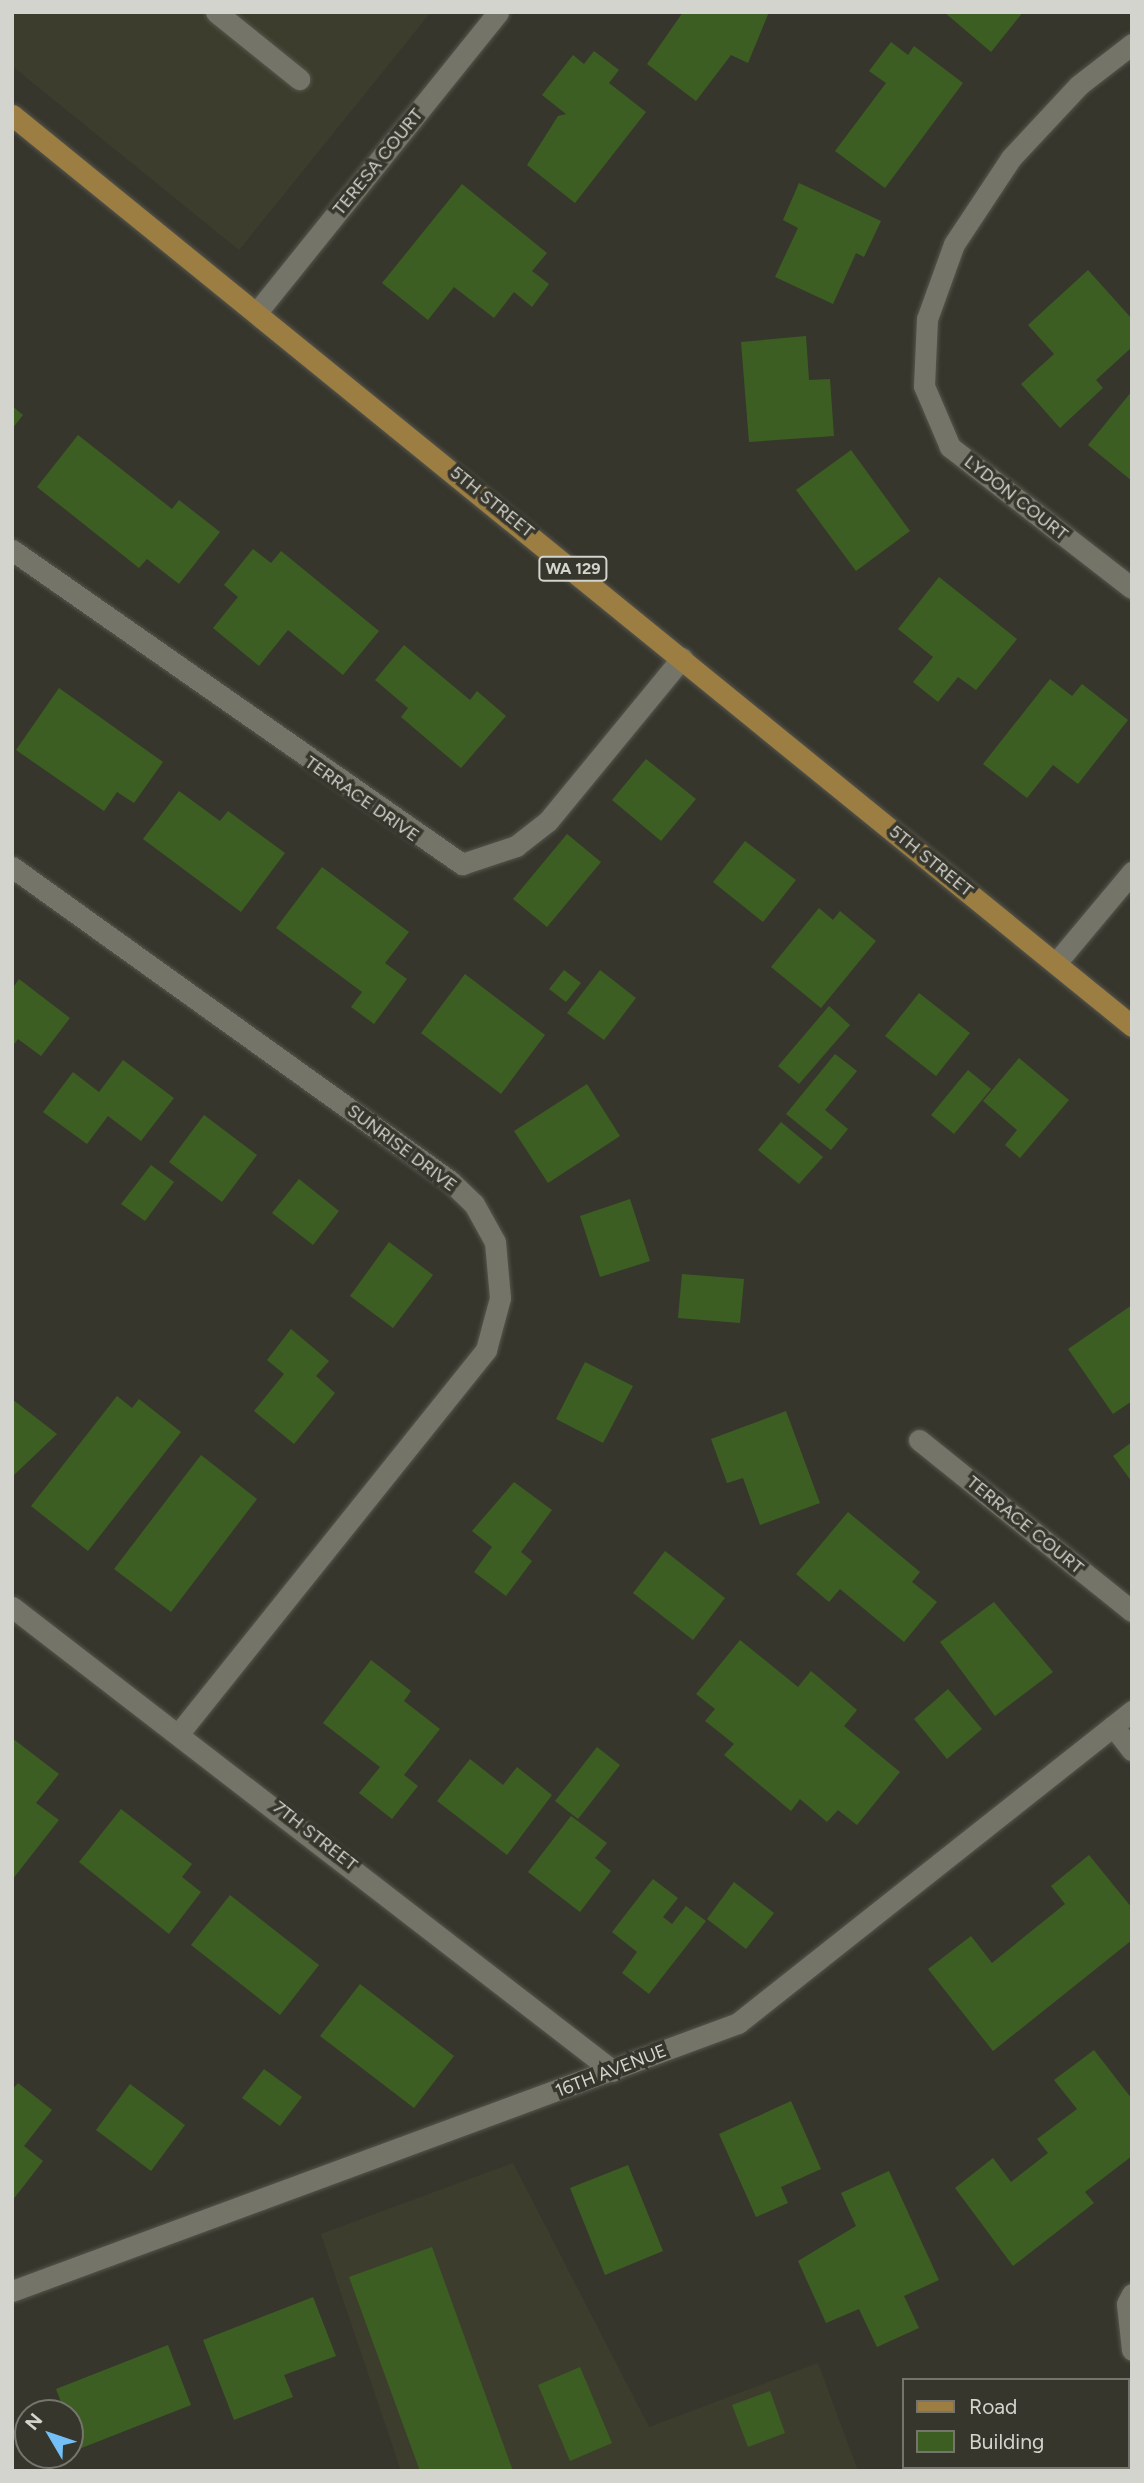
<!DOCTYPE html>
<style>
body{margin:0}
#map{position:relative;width:1144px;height:2483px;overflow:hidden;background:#37362d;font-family:Figtree,sans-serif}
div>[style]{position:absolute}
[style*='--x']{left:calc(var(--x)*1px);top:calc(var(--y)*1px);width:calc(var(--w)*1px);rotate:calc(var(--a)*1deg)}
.built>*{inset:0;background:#3d3d2d}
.building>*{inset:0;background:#3d5e22}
.roads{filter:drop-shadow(0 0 2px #55554c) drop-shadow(0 0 2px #55554c)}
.lane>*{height:21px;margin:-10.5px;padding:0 10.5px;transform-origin:10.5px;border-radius:10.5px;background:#747469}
.street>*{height:21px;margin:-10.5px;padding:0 10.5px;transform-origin:10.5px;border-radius:10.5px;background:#747469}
.primary>*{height:21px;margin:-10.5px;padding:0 10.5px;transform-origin:10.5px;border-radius:10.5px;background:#9c7e43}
span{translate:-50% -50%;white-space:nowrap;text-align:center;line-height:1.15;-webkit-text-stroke:7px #37362d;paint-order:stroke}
.shield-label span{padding:2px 5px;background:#37362d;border:2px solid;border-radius:5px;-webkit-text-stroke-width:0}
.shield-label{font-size:16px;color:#d4d4ce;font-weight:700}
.street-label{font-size:18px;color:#d4d4ce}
.frame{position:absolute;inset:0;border:14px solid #d4d4ce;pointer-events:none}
.legend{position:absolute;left:902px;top:2378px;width:228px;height:91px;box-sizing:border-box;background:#37362d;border:2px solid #76756d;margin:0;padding:9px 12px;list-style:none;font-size:21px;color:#d4d4ce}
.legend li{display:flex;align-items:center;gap:14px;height:35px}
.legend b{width:35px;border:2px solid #76756d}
.north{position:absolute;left:14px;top:2399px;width:70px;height:70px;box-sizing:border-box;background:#37362d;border:2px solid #76756d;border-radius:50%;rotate:309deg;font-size:19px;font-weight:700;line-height:28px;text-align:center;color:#d4d4ce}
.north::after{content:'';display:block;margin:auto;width:24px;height:32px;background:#74c0f6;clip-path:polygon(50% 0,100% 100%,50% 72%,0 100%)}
</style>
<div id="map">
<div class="built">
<div style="clip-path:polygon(12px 12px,431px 12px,239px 250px,12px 66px)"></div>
<div style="clip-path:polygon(513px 2163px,649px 2427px,818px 2363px,858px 2471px,401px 2471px,321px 2234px)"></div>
</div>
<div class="building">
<div style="clip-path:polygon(683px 12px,769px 12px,748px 63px,731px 55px,696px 101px,647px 64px)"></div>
<div style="clip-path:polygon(944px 12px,1023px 12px,991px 52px)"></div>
<div style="clip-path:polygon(891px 42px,908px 55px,914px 46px,963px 83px,885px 188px,835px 151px,886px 83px,869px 71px)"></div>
<div style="clip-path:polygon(594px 51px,619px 70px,609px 83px,646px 112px,575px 203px,527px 165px,558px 116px,566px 114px,542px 95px,573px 55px,584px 64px)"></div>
<div style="clip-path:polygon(799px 183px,881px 221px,864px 257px,856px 253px,833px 304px,775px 277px,798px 228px,783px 220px)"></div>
<div style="clip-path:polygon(462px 184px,547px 253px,532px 271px,549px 284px,532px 307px,514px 292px,494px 318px,454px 287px,428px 320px,382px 283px)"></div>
<div style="clip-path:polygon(1088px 270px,1132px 319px,1132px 347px,1096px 380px,1103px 388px,1060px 428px,1021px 384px,1054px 354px,1028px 325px)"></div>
<div style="clip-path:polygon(806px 336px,809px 380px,830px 379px,834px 436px,749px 442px,741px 342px)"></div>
<div style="clip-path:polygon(1132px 391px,1132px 481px,1088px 445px)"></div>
<div style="clip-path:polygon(12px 406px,23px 415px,12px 429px)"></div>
<div style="clip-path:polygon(78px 435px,172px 509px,179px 500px,220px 532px,179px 584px,147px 559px,139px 568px,37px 487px)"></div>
<div style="clip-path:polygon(851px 450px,910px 531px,856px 571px,796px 490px)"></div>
<div style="clip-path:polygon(253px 549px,271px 563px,281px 551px,379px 631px,343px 675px,288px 630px,259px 666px,213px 628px,238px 597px,224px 585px)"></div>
<div style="clip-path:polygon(939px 577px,1017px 639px,976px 690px,958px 677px,938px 702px,913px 682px,933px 657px,898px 629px)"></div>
<div style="clip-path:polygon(404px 645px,470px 700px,477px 691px,506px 716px,461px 768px,401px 717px,408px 708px,375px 680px)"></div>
<div style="clip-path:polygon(1050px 679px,1072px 696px,1082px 684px,1128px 720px,1078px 784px,1053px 765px,1027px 798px,983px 764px)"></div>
<div style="clip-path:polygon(59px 688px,163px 762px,134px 803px,117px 792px,104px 811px,16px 750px)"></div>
<div style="clip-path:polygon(646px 759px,696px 799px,661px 841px,612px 800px)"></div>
<div style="clip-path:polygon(179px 791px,220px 821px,228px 811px,285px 853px,241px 912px,143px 839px)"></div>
<div style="clip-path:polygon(567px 834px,601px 862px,547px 927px,513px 899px)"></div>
<div style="clip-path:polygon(745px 841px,796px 880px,763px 922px,713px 882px)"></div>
<div style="clip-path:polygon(322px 867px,409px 932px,385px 963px,407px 979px,374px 1024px,351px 1007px,362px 992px,276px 928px)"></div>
<div style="clip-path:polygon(819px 908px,833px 920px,840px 911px,876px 941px,821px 1008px,771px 967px)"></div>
<div style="clip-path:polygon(564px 970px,581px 983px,566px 1002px,549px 989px)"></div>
<div style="clip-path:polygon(600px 970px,636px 998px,604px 1040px,567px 1013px)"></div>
<div style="clip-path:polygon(465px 974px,545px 1035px,501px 1094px,421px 1033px)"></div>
<div style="clip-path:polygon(19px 979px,70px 1018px,41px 1056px,18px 1039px,12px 1047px,12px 989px)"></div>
<div style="clip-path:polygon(919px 993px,970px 1033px,936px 1076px,885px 1036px)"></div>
<div style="clip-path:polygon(829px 1006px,850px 1025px,799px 1084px,778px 1066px)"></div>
<div style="clip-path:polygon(835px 1054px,857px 1071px,825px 1110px,848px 1129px,831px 1150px,786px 1114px)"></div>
<div style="clip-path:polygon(1019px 1058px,1069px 1100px,1020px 1158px,1005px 1145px,1017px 1130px,983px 1101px)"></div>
<div style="clip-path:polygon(123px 1060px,174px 1098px,141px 1141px,108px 1116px,87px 1144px,43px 1112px,73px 1072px,99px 1092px)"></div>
<div style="clip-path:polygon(968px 1070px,991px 1089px,954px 1134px,931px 1115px)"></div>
<div style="clip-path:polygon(587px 1084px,620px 1136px,548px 1183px,514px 1131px)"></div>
<div style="clip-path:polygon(204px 1115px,257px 1155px,222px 1202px,169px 1162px)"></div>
<div style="clip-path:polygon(781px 1122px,823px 1157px,799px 1184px,758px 1150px)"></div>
<div style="clip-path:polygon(151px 1165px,174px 1182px,145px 1221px,121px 1204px)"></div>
<div style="clip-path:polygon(299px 1179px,339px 1211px,313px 1245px,272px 1213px)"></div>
<div style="clip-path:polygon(630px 1199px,650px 1261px,600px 1277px,580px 1216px)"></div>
<div style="clip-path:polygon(389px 1242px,433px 1275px,393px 1328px,350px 1296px)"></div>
<div style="clip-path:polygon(682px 1274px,744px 1279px,740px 1323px,678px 1318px)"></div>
<div style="clip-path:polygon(1132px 1305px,1132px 1401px,1113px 1414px,1068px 1349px)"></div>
<div style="clip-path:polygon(291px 1329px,329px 1361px,316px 1376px,335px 1393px,294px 1444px,254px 1411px,284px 1374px,267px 1360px)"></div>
<div style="clip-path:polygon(585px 1362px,633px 1386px,603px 1443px,556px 1419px)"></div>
<div style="clip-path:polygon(117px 1396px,132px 1408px,139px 1399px,181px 1432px,88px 1551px,31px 1506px)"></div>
<div style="clip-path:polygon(12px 1399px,57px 1434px,12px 1477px)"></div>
<div style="clip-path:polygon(786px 1411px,820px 1503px,760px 1525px,743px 1478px,727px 1483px,711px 1439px)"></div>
<div style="clip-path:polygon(1132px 1442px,1132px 1482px,1113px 1456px)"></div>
<div style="clip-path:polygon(201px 1455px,257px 1499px,171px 1612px,114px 1569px)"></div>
<div style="clip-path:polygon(514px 1482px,552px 1510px,521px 1552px,532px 1561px,506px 1596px,474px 1572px,492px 1547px,472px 1531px)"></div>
<div style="clip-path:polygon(848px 1512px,920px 1572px,912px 1582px,937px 1602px,904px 1642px,840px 1589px,829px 1602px,796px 1574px)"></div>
<div style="clip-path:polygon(665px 1551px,725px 1598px,693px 1640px,633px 1593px)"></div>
<div style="clip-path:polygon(994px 1602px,1053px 1672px,995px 1716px,940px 1642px)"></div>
<div style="clip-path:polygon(740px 1640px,798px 1687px,811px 1671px,857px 1710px,844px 1726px,900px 1772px,857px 1825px,838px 1810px,827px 1822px,800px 1799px,791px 1811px,724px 1755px,734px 1744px,705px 1721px,715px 1709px,696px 1694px)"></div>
<div style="clip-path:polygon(371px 1660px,411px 1691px,404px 1701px,440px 1729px,404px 1775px,418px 1786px,392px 1819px,359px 1793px,380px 1767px,323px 1723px)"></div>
<div style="clip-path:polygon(948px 1689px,982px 1729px,947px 1759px,914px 1719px)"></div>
<div style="clip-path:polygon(12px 1738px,59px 1774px,36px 1803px,59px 1820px,12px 1880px)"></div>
<div style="clip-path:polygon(597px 1747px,620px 1765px,578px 1819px,555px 1801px)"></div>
<div style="clip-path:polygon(470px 1759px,503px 1785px,517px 1767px,552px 1795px,507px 1855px,437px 1801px)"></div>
<div style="clip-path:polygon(121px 1809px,192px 1864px,182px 1877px,201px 1892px,169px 1934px,79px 1862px)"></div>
<div style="clip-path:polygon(571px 1816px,607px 1843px,595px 1858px,611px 1871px,580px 1912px,528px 1872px)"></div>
<div style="clip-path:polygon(1089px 1855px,1132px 1908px,1132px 1940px,993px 2051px,928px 1969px,971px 1936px,992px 1963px,1065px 1904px,1051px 1886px)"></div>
<div style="clip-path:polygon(653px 1879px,678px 1898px,663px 1917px,672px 1924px,686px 1906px,706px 1921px,649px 1994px,622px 1973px,637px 1952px,612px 1932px)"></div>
<div style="clip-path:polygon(734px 1882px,774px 1913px,746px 1949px,707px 1919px)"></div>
<div style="clip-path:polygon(230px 1895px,319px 1965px,280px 2015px,191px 1945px)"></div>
<div style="clip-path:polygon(360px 1984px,454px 2056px,414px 2108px,320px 2036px)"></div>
<div style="clip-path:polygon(1094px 2050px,1132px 2099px,1132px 2156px,1085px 2192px,1094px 2203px,1013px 2266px,955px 2188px,993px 2158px,1011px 2182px,1048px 2153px,1037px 2139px,1077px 2109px,1054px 2080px)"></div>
<div style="clip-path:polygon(264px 2069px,302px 2097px,280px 2126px,242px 2098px)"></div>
<div style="clip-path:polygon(18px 2083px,52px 2110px,24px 2146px,43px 2161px,12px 2201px,12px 2090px)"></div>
<div style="clip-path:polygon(130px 2084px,185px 2125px,151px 2171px,96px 2130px)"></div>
<div style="clip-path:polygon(791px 2101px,821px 2169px,781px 2187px,788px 2203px,756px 2217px,719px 2134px)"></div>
<div style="clip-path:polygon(628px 2165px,663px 2251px,605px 2275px,570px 2188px)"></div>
<div style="clip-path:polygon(889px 2171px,939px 2280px,904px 2296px,919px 2328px,877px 2347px,859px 2309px,826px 2323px,798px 2261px,856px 2226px,841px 2193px)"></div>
<div style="clip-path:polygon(432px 2247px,513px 2471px,420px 2471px,349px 2277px)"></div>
<div style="clip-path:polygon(313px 2297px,336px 2356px,284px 2375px,293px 2397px,234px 2420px,203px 2340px)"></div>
<div style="clip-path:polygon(168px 2345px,191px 2405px,79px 2449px,56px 2389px)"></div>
<div style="clip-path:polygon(580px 2367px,612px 2443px,570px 2461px,538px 2385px)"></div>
<div style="clip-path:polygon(770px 2391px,785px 2433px,748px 2447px,732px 2405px)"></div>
<div style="clip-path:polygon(981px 2467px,1053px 2467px,981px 2471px)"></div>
</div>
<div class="roads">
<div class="lane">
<div style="--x:216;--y:12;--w:107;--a:38.9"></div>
</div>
<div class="street">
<div style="--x:1132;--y:44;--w:67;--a:142.3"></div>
<div style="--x:1079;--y:85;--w:100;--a:133"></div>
<div style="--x:1011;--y:158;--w:103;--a:123.5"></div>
<div style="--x:954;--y:244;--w:80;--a:109.8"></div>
<div style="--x:927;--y:319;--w:67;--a:92.6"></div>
<div style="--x:924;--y:386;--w:66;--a:66.9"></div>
<div style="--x:950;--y:447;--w:230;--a:37.8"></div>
<div style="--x:258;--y:311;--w:383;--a:-51.2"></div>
<div style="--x:12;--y:550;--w:549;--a:34.91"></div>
<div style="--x:462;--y:864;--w:57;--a:-18.4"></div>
<div style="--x:516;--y:846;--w:41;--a:-38"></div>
<div style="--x:548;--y:821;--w:211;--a:-50.6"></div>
<div style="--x:12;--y:867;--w:539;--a:35.64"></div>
<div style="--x:450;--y:1181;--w:33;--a:44"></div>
<div style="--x:474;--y:1204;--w:43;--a:61.1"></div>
<div style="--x:495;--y:1242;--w:56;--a:84.9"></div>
<div style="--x:500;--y:1298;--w:54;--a:105.1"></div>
<div style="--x:486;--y:1350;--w:488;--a:128.7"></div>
<div style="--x:1056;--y:963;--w:119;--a:-50.1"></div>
<div style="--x:919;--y:1440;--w:273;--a:38.8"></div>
<div style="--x:12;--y:1607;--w:759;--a:37.67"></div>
<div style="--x:1113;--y:1726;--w:31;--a:52"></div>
<div style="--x:12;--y:2291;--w:774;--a:-20.26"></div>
<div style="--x:738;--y:2023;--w:503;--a:-38.37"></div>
<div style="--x:1132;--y:2294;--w:11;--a:117"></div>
<div style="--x:1127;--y:2304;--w:46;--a:83.8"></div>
</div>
<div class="primary">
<div style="--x:12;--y:115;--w:1444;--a:39.12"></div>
</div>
</div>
<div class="shield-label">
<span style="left:573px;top:569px">WA 129</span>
</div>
<div class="street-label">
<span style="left:378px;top:162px;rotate:-51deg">TERESA COURT</span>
<span style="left:1016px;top:498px;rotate:38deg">LYDON COURT</span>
<span style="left:492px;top:502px;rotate:39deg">5TH STREET</span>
<span style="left:362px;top:799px;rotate:35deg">TERRACE DRIVE</span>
<span style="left:931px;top:861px;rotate:39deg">5TH STREET</span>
<span style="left:402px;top:1148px;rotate:37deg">SUNRISE DRIVE</span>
<span style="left:1025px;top:1525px;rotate:39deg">TERRACE COURT</span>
<span style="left:315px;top:1836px;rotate:38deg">7TH STREET</span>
<span style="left:611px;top:2071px;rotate:-21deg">16TH AVENUE</span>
</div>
<div class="frame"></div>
<ul class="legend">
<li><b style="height:9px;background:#9c7e43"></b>Road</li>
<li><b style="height:19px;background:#3d5e22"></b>Building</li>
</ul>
<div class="north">N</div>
</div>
